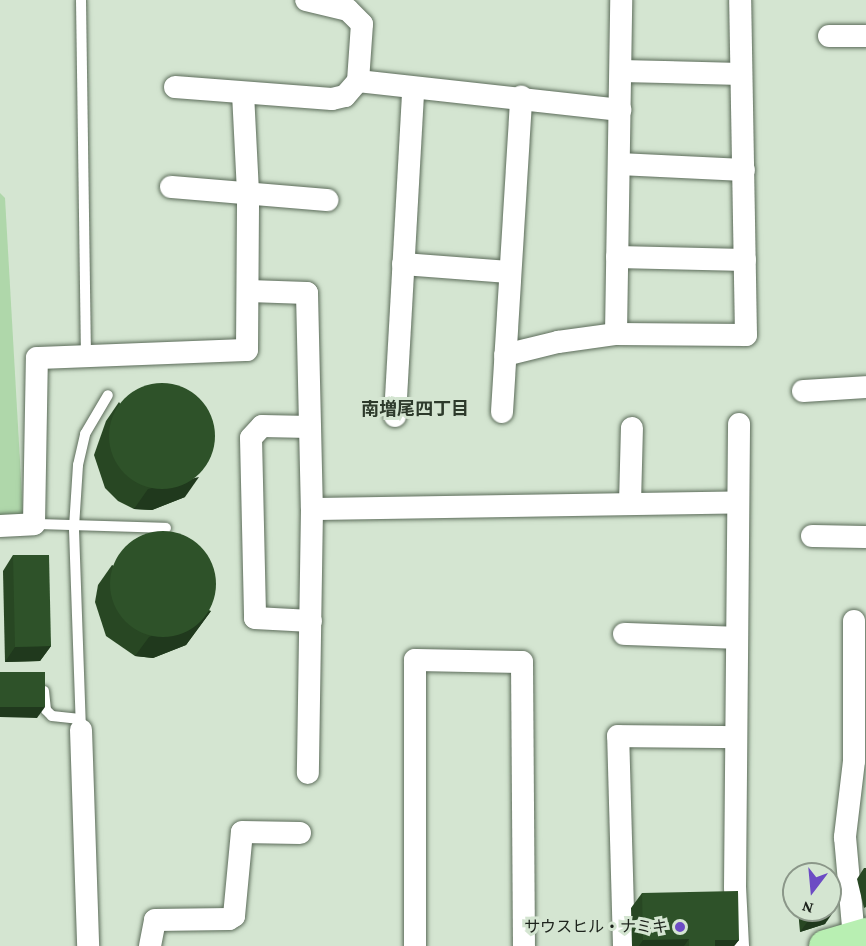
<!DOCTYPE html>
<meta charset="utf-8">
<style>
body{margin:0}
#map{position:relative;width:866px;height:946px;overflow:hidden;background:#d4e5d1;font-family:"Crimson Pro","Noto Sans JP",serif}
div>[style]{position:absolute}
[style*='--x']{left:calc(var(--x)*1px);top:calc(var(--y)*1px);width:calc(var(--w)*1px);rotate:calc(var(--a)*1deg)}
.green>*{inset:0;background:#afd7aa}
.roads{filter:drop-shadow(0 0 2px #5c6c5a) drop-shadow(0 0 2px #5c6c5a)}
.lane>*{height:10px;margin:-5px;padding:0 5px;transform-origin:5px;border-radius:5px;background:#fff}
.street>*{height:22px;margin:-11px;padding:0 11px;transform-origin:11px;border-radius:11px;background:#fff}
.primary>*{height:33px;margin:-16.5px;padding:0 16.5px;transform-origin:16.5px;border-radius:16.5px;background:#b8efb2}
.wall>*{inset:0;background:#284723}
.shaded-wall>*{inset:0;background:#20391d}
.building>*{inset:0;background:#2e5229}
.round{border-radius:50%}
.dots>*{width:16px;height:16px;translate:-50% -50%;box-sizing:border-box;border:3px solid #d4e5d1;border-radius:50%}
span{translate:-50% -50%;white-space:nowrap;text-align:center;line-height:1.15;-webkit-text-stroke:6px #d4e5d1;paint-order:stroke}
.poi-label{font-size:16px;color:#1d231c}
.right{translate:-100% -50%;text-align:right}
.neighbourhood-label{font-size:18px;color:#2d3a2b;font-weight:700}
.north{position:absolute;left:782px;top:862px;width:60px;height:60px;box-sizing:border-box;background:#d4e5d1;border:2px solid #8b9789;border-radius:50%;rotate:196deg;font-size:16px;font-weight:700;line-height:24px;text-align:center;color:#1d231c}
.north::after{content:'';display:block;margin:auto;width:21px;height:27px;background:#6c4bc4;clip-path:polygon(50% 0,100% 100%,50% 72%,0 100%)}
</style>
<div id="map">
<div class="green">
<div style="clip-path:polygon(0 193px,5px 198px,23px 514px,0 515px)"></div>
</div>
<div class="roads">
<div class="lane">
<div style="--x:81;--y:0;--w:354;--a:89.2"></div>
<div style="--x:34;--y:524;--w:132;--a:1.7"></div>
<div style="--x:44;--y:691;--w:19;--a:84"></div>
<div style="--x:46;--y:710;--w:8;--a:45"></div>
<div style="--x:52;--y:716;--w:28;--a:6"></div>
<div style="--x:81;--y:730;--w:203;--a:-92"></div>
<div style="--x:74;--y:527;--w:62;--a:-86.3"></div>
<div style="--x:78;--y:465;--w:32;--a:-77"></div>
<div style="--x:85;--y:434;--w:45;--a:-59.5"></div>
</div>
<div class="street">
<div style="--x:829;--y:36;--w:37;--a:0"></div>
<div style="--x:621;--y:71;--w:120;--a:1.4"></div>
<div style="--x:358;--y:81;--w:264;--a:6.3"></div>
<div style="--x:175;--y:87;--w:157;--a:4.4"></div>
<div style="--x:332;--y:99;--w:13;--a:-13"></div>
<div style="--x:345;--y:96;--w:20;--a:-49"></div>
<div style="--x:358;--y:81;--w:57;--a:-86"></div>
<div style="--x:362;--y:24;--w:20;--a:-135"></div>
<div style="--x:348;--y:10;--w:43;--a:-166.6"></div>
<div style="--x:619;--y:164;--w:125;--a:2.7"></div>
<div style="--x:171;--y:187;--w:157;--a:4.8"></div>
<div style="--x:617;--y:257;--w:128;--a:1.3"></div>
<div style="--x:403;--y:264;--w:106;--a:4.3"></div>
<div style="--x:249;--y:291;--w:58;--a:2"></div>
<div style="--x:307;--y:293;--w:216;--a:88.7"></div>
<div style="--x:312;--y:509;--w:264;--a:90.9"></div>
<div style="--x:616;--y:334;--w:334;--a:-89.1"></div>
<div style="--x:505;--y:355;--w:55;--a:-13.8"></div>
<div style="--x:558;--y:342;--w:59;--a:-7.9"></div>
<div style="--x:616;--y:334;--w:130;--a:0.4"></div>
<div style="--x:746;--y:335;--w:335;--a:-91"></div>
<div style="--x:803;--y:391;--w:63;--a:-3.6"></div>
<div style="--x:502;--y:412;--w:316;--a:-86.5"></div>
<div style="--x:395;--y:416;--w:327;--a:-86.8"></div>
<div style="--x:310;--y:427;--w:48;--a:-178.8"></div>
<div style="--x:262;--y:426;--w:16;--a:133"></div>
<div style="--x:251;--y:438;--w:180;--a:88.7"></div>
<div style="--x:255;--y:618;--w:56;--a:3.1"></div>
<div style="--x:630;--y:503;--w:75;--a:-88.5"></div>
<div style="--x:312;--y:509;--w:426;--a:-0.9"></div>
<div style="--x:0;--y:526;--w:34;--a:-3"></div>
<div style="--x:34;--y:524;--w:166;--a:-89"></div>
<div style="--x:37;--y:358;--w:210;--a:-2.2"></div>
<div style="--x:247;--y:350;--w:158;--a:-89.6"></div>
<div style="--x:248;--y:192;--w:99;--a:-92.9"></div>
<div style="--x:812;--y:536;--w:54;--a:1.1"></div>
<div style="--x:854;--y:621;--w:140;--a:90"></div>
<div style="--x:854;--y:761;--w:77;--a:96.8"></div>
<div style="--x:845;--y:837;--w:100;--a:84.9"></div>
<div style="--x:624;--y:634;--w:113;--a:2"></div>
<div style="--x:81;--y:730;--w:216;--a:88.1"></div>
<div style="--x:150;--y:946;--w:26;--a:-79"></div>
<div style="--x:155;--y:920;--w:74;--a:-0.8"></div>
<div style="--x:229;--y:919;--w:6;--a:-31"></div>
<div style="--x:234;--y:916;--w:84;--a:-84.6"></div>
<div style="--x:242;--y:832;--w:58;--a:1"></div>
<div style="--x:415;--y:946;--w:286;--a:-90"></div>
<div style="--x:415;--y:660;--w:107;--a:1.1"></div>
<div style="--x:522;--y:662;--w:284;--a:89.6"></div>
<div style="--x:624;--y:946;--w:210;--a:-91.6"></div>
<div style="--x:618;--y:736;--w:118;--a:0.5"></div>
<div style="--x:738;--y:946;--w:59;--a:-92.9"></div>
<div style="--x:735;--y:887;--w:463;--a:-89.5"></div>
</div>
<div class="primary">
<div style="--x:825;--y:946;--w:43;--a:-16.3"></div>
</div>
</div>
<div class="wall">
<div style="clip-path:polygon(119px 402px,185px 497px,152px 510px,134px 509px,118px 501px,105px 488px,94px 455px,106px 421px)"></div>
<div style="clip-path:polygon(13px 555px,51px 646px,40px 661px,5px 662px,3px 571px)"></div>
<div style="clip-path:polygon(112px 565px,211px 611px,186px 645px,153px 658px,135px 656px,106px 636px,95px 602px,98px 585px)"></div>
<div style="clip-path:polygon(864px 868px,866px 868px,866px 907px,864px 908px,857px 879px)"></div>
<div style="clip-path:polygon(642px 893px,739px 940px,734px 946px,632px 946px,631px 908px)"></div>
<div style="clip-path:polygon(798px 910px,830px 910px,825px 924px,800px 932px)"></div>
</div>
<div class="shaded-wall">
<div style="clip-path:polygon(199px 477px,185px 497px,152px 510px,134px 509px,148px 489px)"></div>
<div style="clip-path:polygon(211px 611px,186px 645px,153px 658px,135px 656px,149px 637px)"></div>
<div style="clip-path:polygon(51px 646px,40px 661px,5px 662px,15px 647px)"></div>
<div style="clip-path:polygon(0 707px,45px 707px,37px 718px,0 717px)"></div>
<div style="clip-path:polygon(832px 914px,825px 924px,800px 932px,808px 921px)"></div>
<div style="clip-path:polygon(689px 939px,684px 946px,639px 946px,643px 940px)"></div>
<div style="clip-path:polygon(715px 940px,739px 940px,734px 946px,711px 946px)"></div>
</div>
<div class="building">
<div class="round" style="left:109px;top:383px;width:106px;height:106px"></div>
<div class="round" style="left:110px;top:531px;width:106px;height:106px"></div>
<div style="clip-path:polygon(13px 555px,49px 555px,51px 646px,15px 647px)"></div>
<div style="clip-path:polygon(0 672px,45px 672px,45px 707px,0 707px)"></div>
<div style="clip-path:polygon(738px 891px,739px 940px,715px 940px,715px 946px,689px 946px,689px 939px,643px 940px,642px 893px)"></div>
<div style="clip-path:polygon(830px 895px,832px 914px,808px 921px,806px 910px,830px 910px)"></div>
</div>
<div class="dots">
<div style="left:680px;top:927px;background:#6c4bc4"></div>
</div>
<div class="poi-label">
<span class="right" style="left:668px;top:927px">サウスヒル・ナミキ</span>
</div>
<div class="neighbourhood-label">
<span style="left:415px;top:409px">南増尾四丁目</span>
</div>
<div class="north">N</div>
</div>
